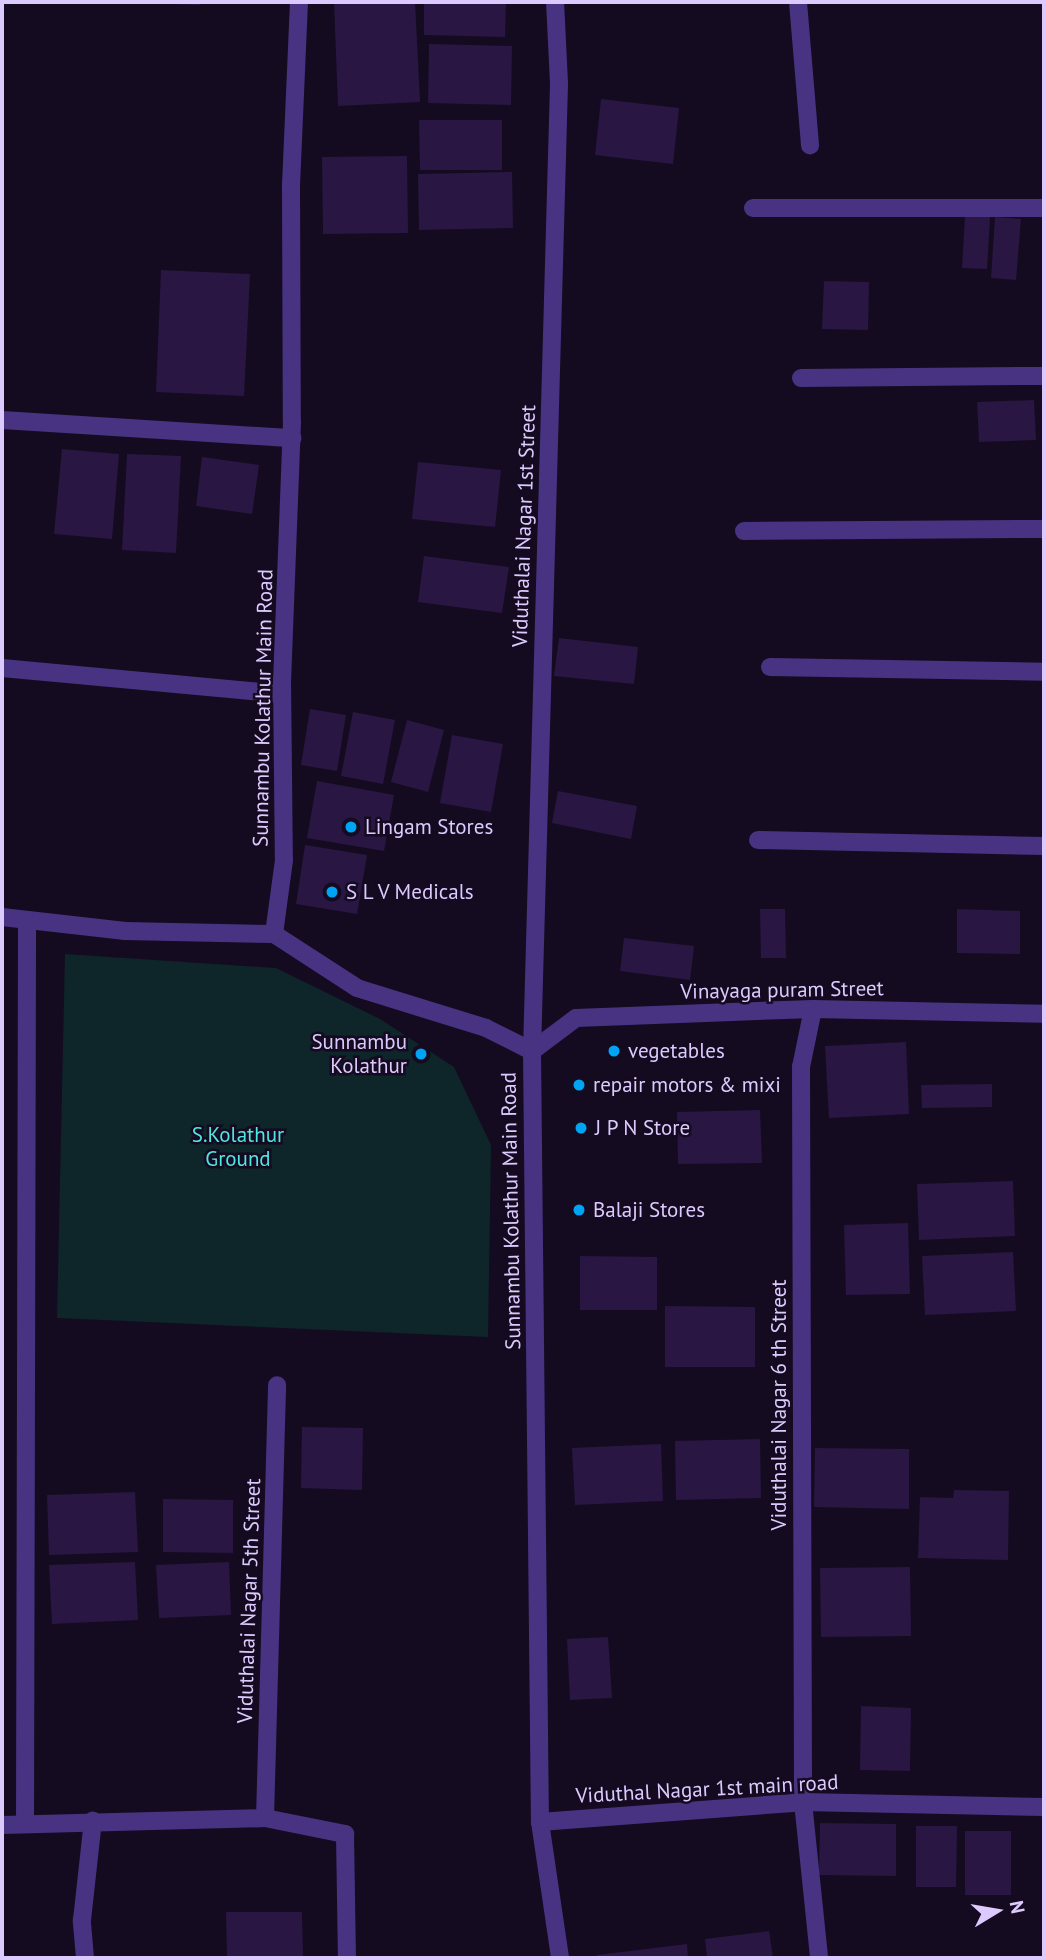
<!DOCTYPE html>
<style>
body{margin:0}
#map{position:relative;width:1046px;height:1960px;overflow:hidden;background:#140b20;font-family:"PT Sans",sans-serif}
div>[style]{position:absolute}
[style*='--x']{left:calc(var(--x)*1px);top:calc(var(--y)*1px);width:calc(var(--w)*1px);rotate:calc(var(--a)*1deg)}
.green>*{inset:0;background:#0e252a}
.building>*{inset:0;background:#291642}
.minor>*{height:18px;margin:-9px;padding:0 9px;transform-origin:9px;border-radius:9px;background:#483382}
.dots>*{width:19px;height:19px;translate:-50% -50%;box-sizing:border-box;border:4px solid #140b20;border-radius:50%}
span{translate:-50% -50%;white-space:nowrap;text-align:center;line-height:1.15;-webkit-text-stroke:5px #140b20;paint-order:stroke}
.street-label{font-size:21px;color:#dccaff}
.poi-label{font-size:21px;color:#dccaff}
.left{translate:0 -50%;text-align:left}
.right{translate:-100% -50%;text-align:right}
.park-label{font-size:21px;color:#50e6e3}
.frame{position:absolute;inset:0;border:4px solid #dccaff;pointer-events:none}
.north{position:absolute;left:962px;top:1876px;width:70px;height:70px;-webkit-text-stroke:5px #140b20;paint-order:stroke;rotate:79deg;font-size:19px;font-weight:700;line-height:28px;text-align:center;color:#dccaff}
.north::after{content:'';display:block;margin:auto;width:24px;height:32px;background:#dccaff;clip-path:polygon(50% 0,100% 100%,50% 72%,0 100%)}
</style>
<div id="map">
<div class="green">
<div style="clip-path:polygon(65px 954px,276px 968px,380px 1019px,454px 1067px,491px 1145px,488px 1337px,57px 1318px)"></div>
</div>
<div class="building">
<div style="clip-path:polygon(175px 2px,201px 2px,200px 5px,174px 4px)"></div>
<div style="clip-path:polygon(334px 2px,415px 2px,420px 102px,338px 106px)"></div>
<div style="clip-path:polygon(424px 2px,506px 2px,505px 37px,424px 35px)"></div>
<div style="clip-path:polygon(429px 44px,512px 46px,511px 105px,428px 103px)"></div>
<div style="clip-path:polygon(601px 99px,679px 108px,673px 164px,595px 155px)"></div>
<div style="clip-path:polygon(419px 120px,502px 120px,502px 170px,420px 170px)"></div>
<div style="clip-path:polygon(407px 156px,408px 233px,323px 234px,322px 157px)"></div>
<div style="clip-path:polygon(512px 172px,513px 228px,419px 230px,418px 174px)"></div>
<div style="clip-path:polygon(965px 216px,990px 217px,987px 269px,962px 268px)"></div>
<div style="clip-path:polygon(995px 217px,1021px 219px,1016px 280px,991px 278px)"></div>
<div style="clip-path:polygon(161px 270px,250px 274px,244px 396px,156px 392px)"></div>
<div style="clip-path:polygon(824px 281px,869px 282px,868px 330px,822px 329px)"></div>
<div style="clip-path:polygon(1034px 400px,1036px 440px,979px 442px,977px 402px)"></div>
<div style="clip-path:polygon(62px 449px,119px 454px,112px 539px,54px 534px)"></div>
<div style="clip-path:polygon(127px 454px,181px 456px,176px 553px,122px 550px)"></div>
<div style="clip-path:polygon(202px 457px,259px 465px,252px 514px,196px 506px)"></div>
<div style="clip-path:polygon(418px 462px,501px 470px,495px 527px,412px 519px)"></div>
<div style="clip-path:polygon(424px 556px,509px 567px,502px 613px,418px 602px)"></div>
<div style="clip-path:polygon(559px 638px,638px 647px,634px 684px,554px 676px)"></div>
<div style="clip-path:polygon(310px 709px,346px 715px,337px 771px,301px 765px)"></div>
<div style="clip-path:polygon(353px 712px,395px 720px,383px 784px,341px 776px)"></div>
<div style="clip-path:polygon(407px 720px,444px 730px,428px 792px,391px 782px)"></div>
<div style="clip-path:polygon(452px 735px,503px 744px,491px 812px,440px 803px)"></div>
<div style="clip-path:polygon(317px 781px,394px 795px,384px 851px,307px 838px)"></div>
<div style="clip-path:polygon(558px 791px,637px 806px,631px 839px,552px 823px)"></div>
<div style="clip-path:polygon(305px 845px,367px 855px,357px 914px,296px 904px)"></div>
<div style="clip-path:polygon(760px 909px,785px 909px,786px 958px,761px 958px)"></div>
<div style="clip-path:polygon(957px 909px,1020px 911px,1020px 954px,957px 953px)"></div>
<div style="clip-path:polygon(624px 938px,694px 946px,690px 980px,620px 971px)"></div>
<div style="clip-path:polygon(906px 1042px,909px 1114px,829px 1118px,825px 1046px)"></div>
<div style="clip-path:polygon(992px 1084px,992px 1107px,922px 1108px,921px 1085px)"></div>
<div style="clip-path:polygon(760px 1110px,762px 1163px,678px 1164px,677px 1112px)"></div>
<div style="clip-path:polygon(1013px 1181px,1015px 1236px,919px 1240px,917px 1184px)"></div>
<div style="clip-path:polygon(908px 1223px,910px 1294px,846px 1295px,844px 1225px)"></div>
<div style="clip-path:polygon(1013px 1252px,1016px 1311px,925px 1315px,922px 1256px)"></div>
<div style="clip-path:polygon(580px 1256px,657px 1257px,657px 1310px,580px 1310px)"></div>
<div style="clip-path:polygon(665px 1306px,755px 1307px,755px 1367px,665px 1367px)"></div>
<div style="clip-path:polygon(302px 1427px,363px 1428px,362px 1490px,301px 1488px)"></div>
<div style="clip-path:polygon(760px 1439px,761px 1498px,676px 1500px,675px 1441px)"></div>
<div style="clip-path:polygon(661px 1444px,663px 1501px,575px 1505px,572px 1448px)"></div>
<div style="clip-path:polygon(815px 1448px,909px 1449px,909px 1509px,814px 1507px)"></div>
<div style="clip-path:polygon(954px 1490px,1009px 1491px,1008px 1560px,918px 1558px,920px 1497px,953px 1498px)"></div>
<div style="clip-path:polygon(135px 1492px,138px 1552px,49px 1555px,47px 1495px)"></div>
<div style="clip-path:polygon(163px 1499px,233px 1500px,233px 1553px,163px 1552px)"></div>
<div style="clip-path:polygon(135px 1562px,138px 1620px,52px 1624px,49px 1565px)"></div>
<div style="clip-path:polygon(229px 1562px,231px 1615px,159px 1618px,156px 1565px)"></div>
<div style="clip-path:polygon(910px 1567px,911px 1636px,821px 1637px,820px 1568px)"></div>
<div style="clip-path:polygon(608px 1637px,612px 1698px,570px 1700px,567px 1639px)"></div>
<div style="clip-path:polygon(861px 1706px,911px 1708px,910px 1771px,860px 1770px)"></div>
<div style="clip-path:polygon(820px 1823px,896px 1824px,896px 1876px,819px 1875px)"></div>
<div style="clip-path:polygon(916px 1826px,957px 1826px,956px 1887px,916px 1887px)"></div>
<div style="clip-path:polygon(965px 1831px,1011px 1831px,1011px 1895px,965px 1895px)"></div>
<div style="clip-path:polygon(226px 1912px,302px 1912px,303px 1958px,227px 1958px)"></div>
<div style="clip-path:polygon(769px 1931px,773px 1958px,707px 1958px,705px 1939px)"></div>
<div style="clip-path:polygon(687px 1944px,688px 1958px,597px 1958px,597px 1955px)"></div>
</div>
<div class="minor">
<div style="--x:299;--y:2;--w:183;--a:92.5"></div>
<div style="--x:291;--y:185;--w:237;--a:89.8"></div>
<div style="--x:292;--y:422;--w:258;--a:92.2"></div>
<div style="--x:282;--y:680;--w:180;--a:89.4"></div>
<div style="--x:284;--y:860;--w:75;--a:97.7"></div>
<div style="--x:274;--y:934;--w:99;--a:33"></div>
<div style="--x:357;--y:988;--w:135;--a:17.2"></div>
<div style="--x:486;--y:1028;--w:51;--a:26.6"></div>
<div style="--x:532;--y:1051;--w:771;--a:89.41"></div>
<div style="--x:540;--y:1822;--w:137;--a:81.6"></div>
<div style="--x:798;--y:2;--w:144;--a:85.2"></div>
<div style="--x:753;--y:208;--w:291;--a:0"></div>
<div style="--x:801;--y:378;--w:243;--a:-0.5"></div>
<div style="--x:2;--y:420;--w:291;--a:3.6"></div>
<div style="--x:744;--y:531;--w:300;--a:-0.4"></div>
<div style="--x:770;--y:667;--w:274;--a:1"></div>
<div style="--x:2;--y:668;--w:281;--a:5.3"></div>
<div style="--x:758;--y:840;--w:286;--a:1.2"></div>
<div style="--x:2;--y:917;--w:124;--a:6.5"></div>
<div style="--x:125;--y:931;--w:149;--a:1.2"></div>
<div style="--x:813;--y:1009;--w:59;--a:101.7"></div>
<div style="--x:801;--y:1067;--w:735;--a:89.84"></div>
<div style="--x:803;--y:1802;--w:157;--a:84.1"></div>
<div style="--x:532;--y:1051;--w:968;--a:-88.4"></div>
<div style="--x:559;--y:83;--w:81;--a:-92.8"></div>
<div style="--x:532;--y:1051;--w:55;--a:-36.9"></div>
<div style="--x:576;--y:1018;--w:237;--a:-2.2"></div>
<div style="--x:813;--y:1009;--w:231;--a:1.2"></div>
<div style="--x:265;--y:1818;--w:433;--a:-88.4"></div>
<div style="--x:540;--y:1822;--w:264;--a:-4.3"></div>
<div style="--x:803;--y:1802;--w:241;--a:1.2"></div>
<div style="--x:25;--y:1824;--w:903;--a:-89.87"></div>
<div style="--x:2;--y:1825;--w:263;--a:-1.5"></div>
<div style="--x:265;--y:1818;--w:82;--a:11.3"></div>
<div style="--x:345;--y:1834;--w:124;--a:89.1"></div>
<div style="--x:85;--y:1958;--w:38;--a:-95"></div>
<div style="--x:82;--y:1920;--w:100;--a:-83.7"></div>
</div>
<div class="dots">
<div style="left:351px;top:827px;background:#00a4f5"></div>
<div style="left:332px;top:892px;background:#00a4f5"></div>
<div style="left:614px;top:1051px;background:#00a4f5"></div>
<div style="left:421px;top:1054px;background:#00a4f5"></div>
<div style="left:579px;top:1085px;background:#00a4f5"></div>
<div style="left:581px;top:1128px;background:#00a4f5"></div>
<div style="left:579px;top:1210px;background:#00a4f5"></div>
</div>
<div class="street-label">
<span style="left:524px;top:526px;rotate:-88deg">Viduthalai Nagar 1st Street</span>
<span style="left:263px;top:708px;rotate:-89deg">Sunnambu Kolathur Main Road</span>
<span style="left:782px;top:990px;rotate:-1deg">Vinayaga puram Street</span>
<span style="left:511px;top:1211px;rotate:-91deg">Sunnambu Kolathur Main Road</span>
<span style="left:779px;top:1405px;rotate:-90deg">Viduthalai Nagar 6 th Street</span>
<span style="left:249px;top:1601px;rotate:-88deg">Viduthalai Nagar 5th Street</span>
<span style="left:707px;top:1789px;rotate:-3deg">Viduthal Nagar 1st main road</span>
</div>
<div class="poi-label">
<span class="left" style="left:365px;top:827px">Lingam Stores</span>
<span class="left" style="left:346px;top:892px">S L V Medicals</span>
<span class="right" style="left:407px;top:1054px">Sunnambu<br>Kolathur</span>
<span class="left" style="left:628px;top:1051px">vegetables</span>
<span class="left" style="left:593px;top:1085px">repair motors &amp; mixi</span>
<span class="left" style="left:595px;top:1128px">J P N Store</span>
<span class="left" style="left:593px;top:1210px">Balaji Stores</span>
</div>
<div class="park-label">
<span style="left:238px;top:1147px">S.Kolathur<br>Ground</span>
</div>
<div class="frame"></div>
<div class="north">N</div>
</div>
